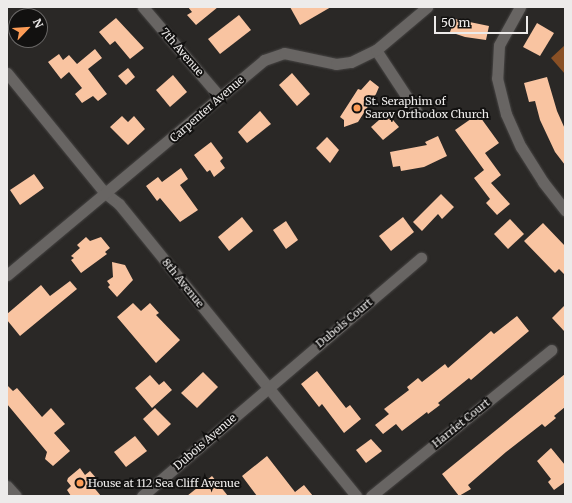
<!DOCTYPE html>
<style>
body{margin:0}
#map{position:relative;width:572px;height:503px;overflow:hidden;background:#2a2826;font-family:Merriweather,serif}
div>[style]{position:absolute}
[style*='--x']{left:calc(var(--x)*1px);top:calc(var(--y)*1px);width:calc(var(--w)*1px);rotate:calc(var(--a)*1deg)}
.forest>*{inset:0;background:#895025}
.building>*{inset:0;background:#f9c4a1}
.roads{filter:drop-shadow(0 0 1px #474544) drop-shadow(0 0 1px #474544)}
.minor>*{height:11px;margin:-5.5px;padding:0 5.5px;transform-origin:5.5px;border-radius:5.5px;background:#686563}
.tertiary>*{height:11px;margin:-5.5px;padding:0 5.5px;transform-origin:5.5px;border-radius:5.5px;background:#686563}
.dots>*{width:11px;height:11px;translate:-50% -50%;box-sizing:border-box;border:2px solid #121110;border-radius:50%}
span{translate:-50% -50%;white-space:nowrap;text-align:center;line-height:1.15;-webkit-text-stroke:4px #121110;paint-order:stroke}
.street-label{font-size:11px;color:#edebea}
.poi-label{font-size:11px;color:#edebea}
.left{translate:0 -50%;text-align:left}
.frame{position:absolute;inset:0;border:8px solid #edebea;pointer-events:none}
.north{position:absolute;left:8px;top:8px;width:40px;height:40px;box-sizing:border-box;background:#121110;border:1px solid #6a6867;border-radius:50%;rotate:65deg;font-size:11px;font-weight:700;line-height:16px;text-align:center;color:#edebea}
.north::after{content:'';display:block;margin:auto;width:14px;height:18px;background:#fd9c56;clip-path:polygon(50% 0,100% 100%,50% 72%,0 100%)}
.scale{position:absolute;left:434px;top:16px;width:94px;height:18px;box-sizing:border-box;border:2px solid #edebea;border-top:0;padding-left:5px;font-size:12px;line-height:14px;white-space:nowrap;color:#edebea;-webkit-text-stroke:3px #121110;paint-order:stroke}
</style>
<div id="map">
<div class="forest">
<div style="clip-path:polygon(565px 45px,565px 74px,551px 58px)"></div>
</div>
<div class="building">
<div style="clip-path:polygon(188px 7px,218px 7px,196px 25px,187px 15px,192px 12px)"></div>
<div style="clip-path:polygon(290px 7px,331px 7px,300px 25px)"></div>
<div style="clip-path:polygon(239px 15px,251px 30px,220px 54px,208px 39px)"></div>
<div style="clip-path:polygon(116px 18px,144px 48px,130px 59px,115px 41px,110px 45px,99px 32px)"></div>
<div style="clip-path:polygon(455px 19px,489px 26px,486px 40px,465px 37px,450px 32px)"></div>
<div style="clip-path:polygon(537px 23px,554px 33px,540px 56px,523px 47px)"></div>
<div style="clip-path:polygon(95px 49px,102px 58px,88px 69px,107px 94px,98px 101px,93px 96px,82px 103px,75px 94px,82px 88px,69px 72px,61px 79px,48px 62px,59px 54px,63px 60px,69px 55px,77px 64px)"></div>
<div style="clip-path:polygon(128px 68px,135px 77px,126px 85px,118px 76px)"></div>
<div style="clip-path:polygon(292px 73px,310px 94px,297px 106px,279px 85px)"></div>
<div style="clip-path:polygon(173px 75px,187px 92px,170px 107px,156px 90px)"></div>
<div style="clip-path:polygon(547px 77px,557px 111px,565px 129px,565px 165px,555px 152px,540px 120px,535px 101px,529px 102px,524px 83px)"></div>
<div style="clip-path:polygon(370px 80px,379px 87px,376px 94px,358px 122px,344px 127px,344px 120px,340px 117px,358px 89px,361px 90px)"></div>
<div style="clip-path:polygon(260px 111px,271px 124px,247px 143px,238px 132px)"></div>
<div style="clip-path:polygon(387px 113px,399px 127px,383px 140px,371px 127px)"></div>
<div style="clip-path:polygon(478px 114px,499px 143px,485px 153px,501px 175px,491px 183px,510px 204px,497px 215px,486px 203px,490px 199px,474px 178px,484px 170px,455px 130px)"></div>
<div style="clip-path:polygon(122px 116px,128px 122px,134px 116px,145px 129px,128px 145px,110px 127px)"></div>
<div style="clip-path:polygon(438px 136px,447px 156px,424px 167px,401px 171px,400px 166px,393px 167px,390px 152px,427px 145px,425px 142px)"></div>
<div style="clip-path:polygon(327px 137px,339px 150px,330px 163px,316px 148px)"></div>
<div style="clip-path:polygon(211px 142px,223px 158px,220px 161px,225px 168px,214px 177px,210px 170px,207px 172px,194px 155px)"></div>
<div style="clip-path:polygon(181px 168px,188px 179px,180px 185px,198px 210px,180px 222px,160px 198px,157px 201px,146px 186px,158px 177px,162px 182px)"></div>
<div style="clip-path:polygon(34px 174px,44px 188px,20px 205px,10px 190px)"></div>
<div style="clip-path:polygon(441px 194px,454px 207px,442px 219px,438px 214px,422px 231px,413px 222px)"></div>
<div style="clip-path:polygon(242px 217px,253px 231px,229px 251px,218px 237px)"></div>
<div style="clip-path:polygon(403px 217px,414px 232px,391px 251px,379px 236px)"></div>
<div style="clip-path:polygon(510px 219px,524px 234px,508px 249px,494px 234px)"></div>
<div style="clip-path:polygon(286px 221px,298px 240px,286px 249px,273px 230px)"></div>
<div style="clip-path:polygon(543px 223px,565px 246px,565px 275px,559px 269px,555px 273px,524px 241px)"></div>
<div style="clip-path:polygon(86px 237px,90px 241px,101px 237px,110px 248px,105px 252px,107px 254px,81px 273px,71px 260px,74px 258px,71px 256px,80px 248px,77px 245px)"></div>
<div style="clip-path:polygon(112px 262px,125px 265px,133px 280px,117px 297px,108px 287px,110px 285px,107px 281px,113px 277px)"></div>
<div style="clip-path:polygon(70px 281px,77px 289px,20px 336px,7px 320px,7px 314px,41px 285px,50px 296px)"></div>
<div style="clip-path:polygon(133px 303px,141px 311px,150px 303px,159px 313px,156px 315px,180px 340px,156px 363px,117px 317px)"></div>
<div style="clip-path:polygon(565px 305px,565px 332px,552px 318px)"></div>
<div style="clip-path:polygon(517px 316px,529px 331px,471px 380px,469px 378px,438px 403px,440px 405px,428px 414px,427px 412px,402px 431px,396px 424px,383px 434px,375px 425px,389px 414px,384px 409px,409px 390px,407px 387px,418px 378px,422px 382px,445px 364px,448px 368px,491px 331px,494px 334px)"></div>
<div style="clip-path:polygon(317px 371px,346px 408px,350px 405px,361px 419px,344px 433px,322px 404px,319px 407px,301px 384px)"></div>
<div style="clip-path:polygon(203px 372px,218px 387px,197px 408px,181px 393px)"></div>
<div style="clip-path:polygon(565px 374px,565px 407px,554px 416px,556px 418px,545px 427px,542px 424px,506px 452px,468px 485px,471px 489px,459px 496px,442px 474px)"></div>
<div style="clip-path:polygon(150px 375px,159px 385px,164px 381px,172px 390px,152px 408px,135px 388px)"></div>
<div style="clip-path:polygon(7px 385px,13px 391px,17px 388px,42px 417px,51px 408px,65px 424px,54px 433px,70px 451px,53px 466px,45px 459px,47px 452px,7px 404px)"></div>
<div style="clip-path:polygon(155px 408px,171px 424px,158px 436px,143px 419px)"></div>
<div style="clip-path:polygon(135px 436px,147px 451px,126px 467px,114px 452px)"></div>
<div style="clip-path:polygon(371px 439px,382px 451px,366px 463px,356px 450px)"></div>
<div style="clip-path:polygon(551px 448px,565px 465px,565px 482px,554px 490px,548px 482px,551px 479px,537px 461px)"></div>
<div style="clip-path:polygon(267px 456px,295px 492px,304px 485px,313px 496px,257px 496px,242px 476px)"></div>
<div style="clip-path:polygon(80px 468px,85px 475px,90px 471px,97px 479px,91px 484px,101px 496px,71px 496px,67px 490px,71px 486px,67px 481px,68px 478px)"></div>
<div style="clip-path:polygon(212px 476px,228px 496px,187px 496px)"></div>
</div>
<div class="roads">
<div class="minor">
<div style="--x:143;--y:7;--w:118;--a:49.5"></div>
<div style="--x:520;--y:7;--w:43;--a:118.9"></div>
<div style="--x:499;--y:45;--w:33;--a:93"></div>
<div style="--x:497;--y:78;--w:37;--a:76"></div>
<div style="--x:506;--y:114;--w:36;--a:66"></div>
<div style="--x:521;--y:147;--w:41;--a:57.8"></div>
<div style="--x:543;--y:182;--w:36;--a:52"></div>
<div style="--x:376;--y:50;--w:73;--a:56.7"></div>
<div style="--x:7;--y:73;--w:155;--a:50.8"></div>
<div style="--x:105;--y:193;--w:18;--a:38"></div>
<div style="--x:119;--y:204;--w:376;--a:50.9"></div>
<div style="--x:7;--y:275;--w:335;--a:-39.9"></div>
<div style="--x:264;--y:60;--w:21;--a:-19"></div>
<div style="--x:284;--y:53;--w:53;--a:11.9"></div>
<div style="--x:336;--y:64;--w:15;--a:-8"></div>
<div style="--x:351;--y:62;--w:28;--a:-26"></div>
<div style="--x:376;--y:50;--w:67;--a:-40.1"></div>
<div style="--x:142;--y:496;--w:367;--a:-40.5"></div>
<div style="--x:371;--y:496;--w:232;--a:-39"></div>
</div>
<div class="tertiary">
<div style="--x:7;--y:486;--w:13;--a:48"></div>
</div>
</div>
<div class="dots">
<div style="left:357px;top:108px;background:#fd9c56"></div>
<div style="left:80px;top:483px;background:#fd9c56"></div>
</div>
<div class="street-label">
<span style="left:182px;top:52px;rotate:49deg">7th Avenue</span>
<span style="left:207px;top:109px;rotate:-41deg">Carpenter Avenue</span>
<span style="left:183px;top:283px;rotate:51deg">8th Avenue</span>
<span style="left:344px;top:323px;rotate:-40deg">Dubois Court</span>
<span style="left:461px;top:423px;rotate:-39deg">Harriet Court</span>
<span style="left:205px;top:442px;rotate:-41deg">Dubois Avenue</span>
</div>
<div class="poi-label">
<span class="left" style="left:365px;top:108px">St. Seraphim of<br>Sarov Orthodox Church</span>
<span class="left" style="left:88px;top:483px">House at 112 Sea Cliff Avenue</span>
</div>
<div class="frame"></div>
<div class="north">N</div>
<div class="scale">50 m</div>
</div>
